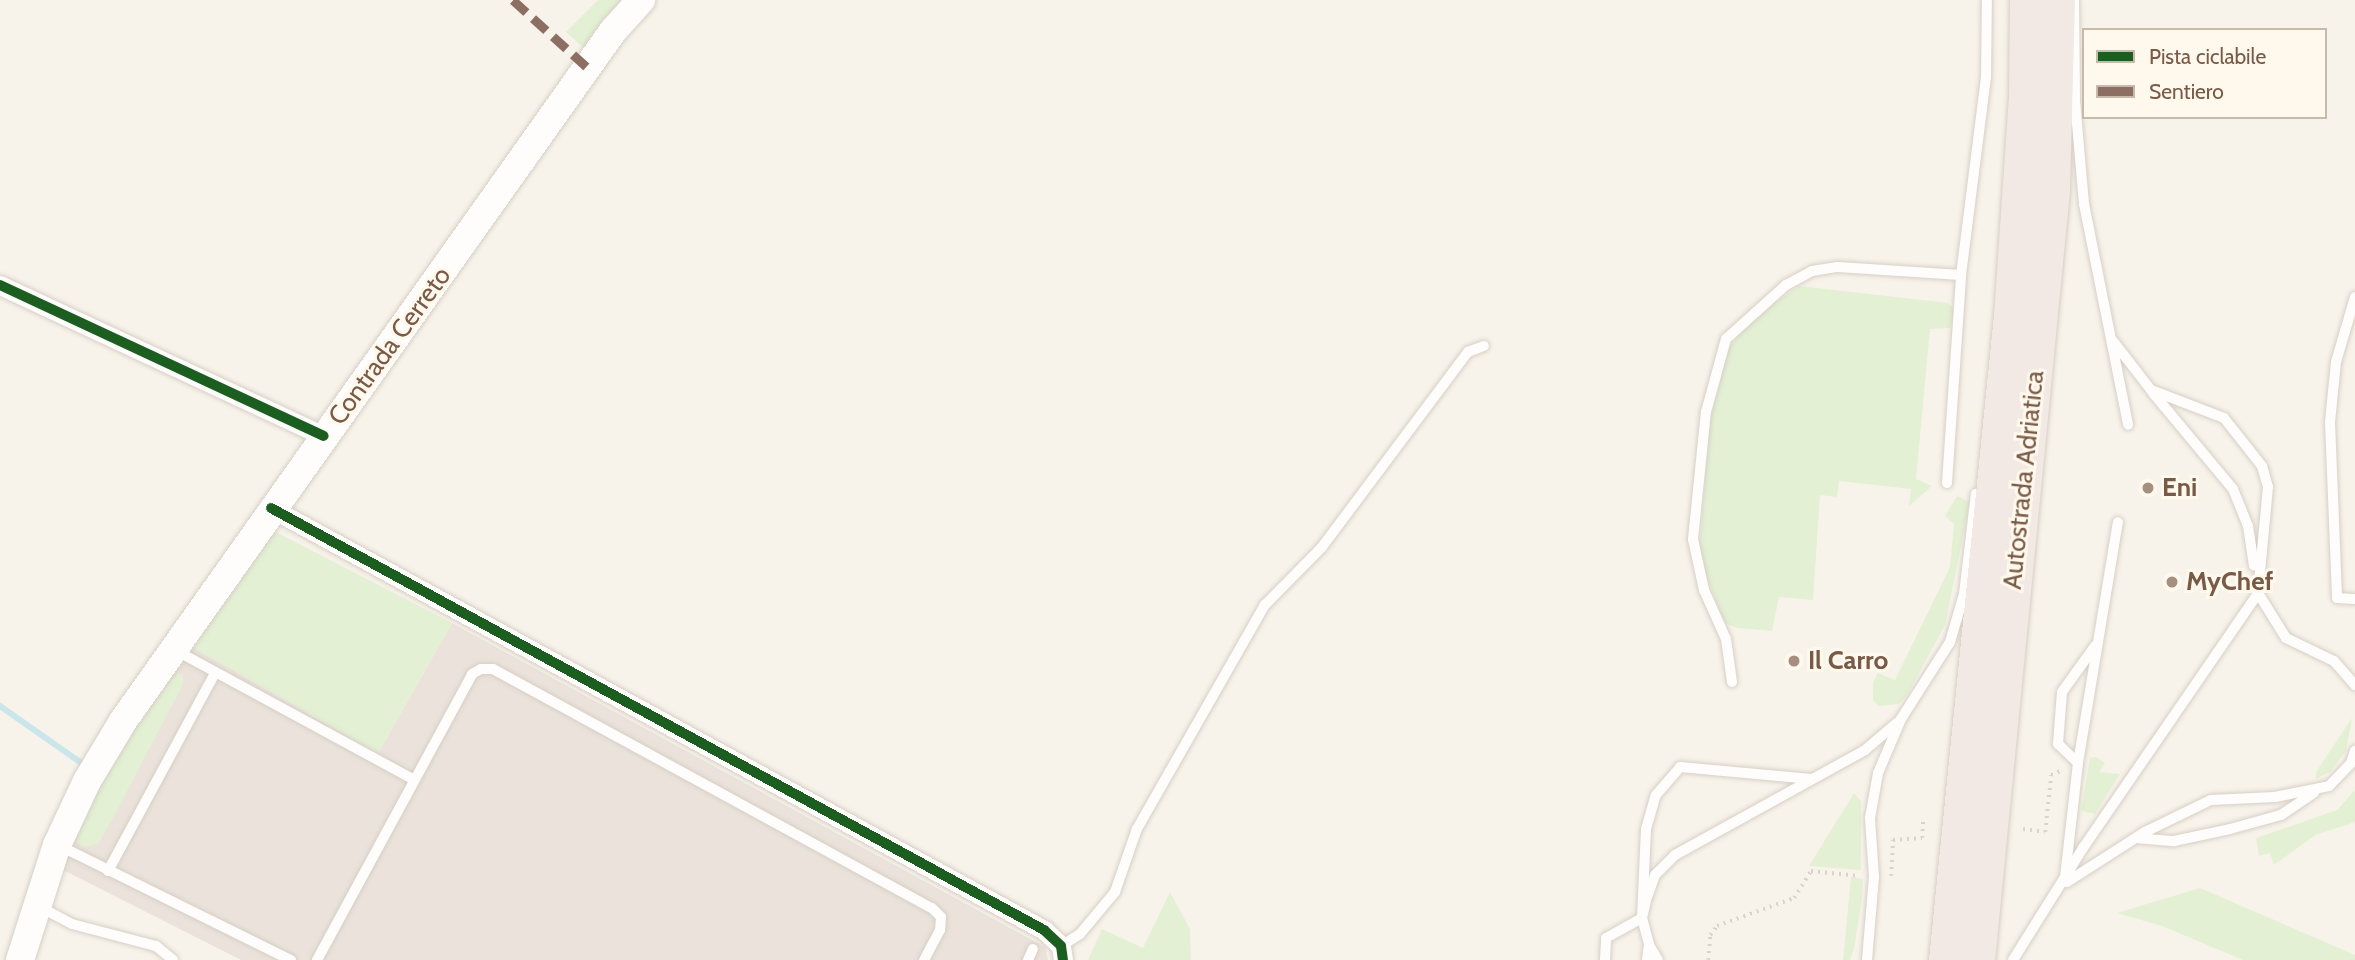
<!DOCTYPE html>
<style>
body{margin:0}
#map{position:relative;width:2355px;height:960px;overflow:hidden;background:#f8f3ea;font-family:Cabin,sans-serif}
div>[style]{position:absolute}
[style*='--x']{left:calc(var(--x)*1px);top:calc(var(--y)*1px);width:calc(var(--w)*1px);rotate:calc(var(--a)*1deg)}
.industrial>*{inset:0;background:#ebe3db}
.green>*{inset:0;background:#e3f0d3}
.stream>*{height:6px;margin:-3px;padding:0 3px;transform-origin:3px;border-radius:3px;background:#cae6ea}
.path>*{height:3.5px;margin-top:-1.75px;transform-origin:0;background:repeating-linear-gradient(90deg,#dbd2cc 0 2px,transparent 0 7px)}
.roads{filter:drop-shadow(0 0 2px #d6cfc6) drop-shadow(0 0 2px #d6cfc6)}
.service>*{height:10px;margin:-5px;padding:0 5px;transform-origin:5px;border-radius:5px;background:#fefdfc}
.minor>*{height:19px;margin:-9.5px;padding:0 9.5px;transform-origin:9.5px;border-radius:9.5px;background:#fefdfc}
.secondary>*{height:28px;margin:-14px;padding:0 14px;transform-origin:14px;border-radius:14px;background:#fefdfc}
.motorway>*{height:37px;margin:-18.5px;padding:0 18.5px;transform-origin:18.5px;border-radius:18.5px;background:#f2e9e4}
.quiet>*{height:9px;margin-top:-4.5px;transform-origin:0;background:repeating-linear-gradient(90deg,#8d6e63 0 18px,transparent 0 27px)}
.cycleway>*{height:10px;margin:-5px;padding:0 5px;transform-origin:5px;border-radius:5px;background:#1b5e20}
.dots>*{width:19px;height:19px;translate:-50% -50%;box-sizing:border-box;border:4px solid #fff8ec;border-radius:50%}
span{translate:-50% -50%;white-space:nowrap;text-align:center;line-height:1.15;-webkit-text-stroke:6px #fff8ec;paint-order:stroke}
.street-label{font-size:26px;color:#795a47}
.poi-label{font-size:26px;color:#795a47;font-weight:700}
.left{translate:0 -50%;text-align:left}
.legend{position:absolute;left:2082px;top:28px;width:245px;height:91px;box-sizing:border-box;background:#fff8ec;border:2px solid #c9b9aa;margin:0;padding:9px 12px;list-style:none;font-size:21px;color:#795a47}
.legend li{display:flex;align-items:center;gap:14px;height:35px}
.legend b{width:35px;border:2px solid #c9b9aa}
</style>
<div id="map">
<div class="industrial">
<div style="clip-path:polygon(452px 623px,1045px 947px,1048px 960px,241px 960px,61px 869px,75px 830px,189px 645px,378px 753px)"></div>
</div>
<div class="green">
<div style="clip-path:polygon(598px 0,629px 0,589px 53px,566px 32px)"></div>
<div style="clip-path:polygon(1799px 286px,1948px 303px,1955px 309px,1950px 328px,1930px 329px,1916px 479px,1932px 486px,1909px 506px,1911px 489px,1839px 481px,1837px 497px,1820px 495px,1813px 600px,1779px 597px,1772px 631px,1737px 628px,1725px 623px,1699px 557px,1710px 420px,1729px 347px,1757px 315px)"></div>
<div style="clip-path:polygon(1957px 496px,1970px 502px,1945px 625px,1907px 695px,1899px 704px,1879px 706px,1873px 700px,1873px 682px,1878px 673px,1895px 680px,1950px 567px,1954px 524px,1945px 516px)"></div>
<div style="clip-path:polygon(276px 532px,452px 623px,378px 753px,189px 645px,264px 538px)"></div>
<div style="clip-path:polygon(177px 673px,183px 675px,183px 684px,113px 818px,98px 844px,83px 847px,77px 842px,78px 833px,108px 769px,142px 714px)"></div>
<div style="clip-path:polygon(2352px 718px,2346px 751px,2331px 771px,2316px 779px,2316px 772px)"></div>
<div style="clip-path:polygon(2096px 757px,2105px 763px,2099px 772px,2120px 774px,2095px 814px,2081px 811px,2090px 758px)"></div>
<div style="clip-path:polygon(2355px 790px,2355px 822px,2315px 835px,2274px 865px,2270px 853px,2259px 856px,2256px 838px,2337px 810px)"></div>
<div style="clip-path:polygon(1854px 793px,1861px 801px,1861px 870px,1809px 866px)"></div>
<div style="clip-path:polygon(1851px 877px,1863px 879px,1862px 899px,1854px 949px,1850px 960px,1843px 960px)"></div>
<div style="clip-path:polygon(2200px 888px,2355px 955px,2355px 960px,2243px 960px,2162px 926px,2117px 913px)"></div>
<div style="clip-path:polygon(1170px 892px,1190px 929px,1191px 960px,1088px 960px,1102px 929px,1143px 948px)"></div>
</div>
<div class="stream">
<div style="--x:0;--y:706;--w:98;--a:35"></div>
</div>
<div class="path">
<div style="--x:2023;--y:829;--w:22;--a:8"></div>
<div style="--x:2045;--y:832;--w:57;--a:-84"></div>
<div style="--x:2051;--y:775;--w:13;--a:-23"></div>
<div style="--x:1891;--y:876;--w:36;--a:-87"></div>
<div style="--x:1893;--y:840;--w:29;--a:-4"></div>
<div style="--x:1922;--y:838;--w:19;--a:-87"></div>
<div style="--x:1708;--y:960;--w:25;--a:-85"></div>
<div style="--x:1710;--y:935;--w:11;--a:-52"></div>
<div style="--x:1717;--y:926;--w:82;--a:-20"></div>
<div style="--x:1794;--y:898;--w:32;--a:-58"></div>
<div style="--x:1811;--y:871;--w:49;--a:5.8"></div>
</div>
<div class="roads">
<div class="service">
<div style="--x:2074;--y:0;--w:101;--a:89.4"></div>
<div style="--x:2075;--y:101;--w:103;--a:85"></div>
<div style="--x:2084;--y:204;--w:225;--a:78.7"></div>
<div style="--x:2355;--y:297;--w:68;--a:106.3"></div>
<div style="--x:2336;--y:362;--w:60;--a:95.7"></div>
<div style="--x:2330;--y:422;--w:176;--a:87.7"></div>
<div style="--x:2337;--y:598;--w:18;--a:3"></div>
<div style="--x:2113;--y:341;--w:62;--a:52.2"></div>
<div style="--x:2151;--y:390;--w:78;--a:21"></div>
<div style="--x:2224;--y:418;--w:61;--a:51.6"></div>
<div style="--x:2262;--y:466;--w:22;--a:74"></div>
<div style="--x:2268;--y:487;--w:106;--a:95.4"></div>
<div style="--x:2258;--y:593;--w:53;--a:58.1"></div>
<div style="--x:2286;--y:638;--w:53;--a:25.6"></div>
<div style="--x:2334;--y:661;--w:32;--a:49"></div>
<div style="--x:2153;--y:393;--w:125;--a:50.2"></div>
<div style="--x:2233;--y:489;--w:40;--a:68"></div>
<div style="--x:2248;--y:526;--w:40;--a:81.5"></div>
<div style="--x:1947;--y:483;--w:208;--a:-86.1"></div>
<div style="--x:1961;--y:275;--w:200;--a:-82.8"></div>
<div style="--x:1986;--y:77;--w:77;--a:-89.3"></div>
<div style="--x:175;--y:650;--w:272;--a:28.5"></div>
<div style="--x:1732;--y:682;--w:43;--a:-97.9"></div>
<div style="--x:1726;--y:639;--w:54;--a:-114.2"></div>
<div style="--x:1704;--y:590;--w:52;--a:-102.2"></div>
<div style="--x:1693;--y:539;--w:128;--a:-84.2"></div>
<div style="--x:1706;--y:412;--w:76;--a:-74.7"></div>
<div style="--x:1726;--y:339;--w:81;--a:-42"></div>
<div style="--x:1786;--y:285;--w:30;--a:-28"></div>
<div style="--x:1812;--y:271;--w:26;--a:-9"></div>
<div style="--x:1838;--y:267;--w:123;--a:3.7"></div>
<div style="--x:2078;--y:763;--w:28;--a:-136"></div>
<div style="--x:2058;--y:744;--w:52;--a:-85.6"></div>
<div style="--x:2062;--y:692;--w:57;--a:-54.3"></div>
<div style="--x:2136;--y:838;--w:38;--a:5"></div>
<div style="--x:2174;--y:841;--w:57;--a:-12.1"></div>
<div style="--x:2230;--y:829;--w:53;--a:-15.4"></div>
<div style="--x:2281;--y:815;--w:40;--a:-34"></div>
<div style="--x:58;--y:845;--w:260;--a:26.3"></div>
<div style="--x:108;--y:871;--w:225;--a:-61.6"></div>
<div style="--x:2065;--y:877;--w:115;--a:-83.5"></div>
<div style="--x:2078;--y:763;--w:244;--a:-80.6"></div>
<div style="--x:2067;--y:882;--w:93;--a:-32.7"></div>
<div style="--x:2145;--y:832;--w:73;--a:-25.9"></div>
<div style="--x:2211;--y:800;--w:64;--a:-2.7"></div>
<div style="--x:2275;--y:797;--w:55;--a:-11.5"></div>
<div style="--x:2329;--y:786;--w:32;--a:-46"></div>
<div style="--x:2351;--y:763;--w:13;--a:-72"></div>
<div style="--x:40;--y:907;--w:36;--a:28"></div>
<div style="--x:72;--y:924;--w:87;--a:14.7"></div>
<div style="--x:156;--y:946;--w:22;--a:39"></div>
<div style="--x:1649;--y:945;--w:17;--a:59"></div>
<div style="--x:1061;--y:946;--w:22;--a:-32"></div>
<div style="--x:1080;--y:934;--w:55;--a:-50.2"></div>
<div style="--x:1115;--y:892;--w:67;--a:-70.8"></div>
<div style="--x:1137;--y:829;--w:258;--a:-60.3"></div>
<div style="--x:1265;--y:605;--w:81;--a:-45.5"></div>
<div style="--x:1322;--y:547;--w:244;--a:-53.2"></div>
<div style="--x:1468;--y:352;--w:17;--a:-21"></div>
<div style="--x:317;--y:960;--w:325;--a:-61.5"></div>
<div style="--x:472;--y:674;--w:10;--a:-29"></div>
<div style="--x:481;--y:669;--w:12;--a:0"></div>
<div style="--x:493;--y:669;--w:500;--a:28.6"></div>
<div style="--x:932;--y:908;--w:13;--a:45"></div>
<div style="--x:941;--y:917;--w:13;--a:94"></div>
<div style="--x:940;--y:930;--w:34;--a:118"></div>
<div style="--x:1028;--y:960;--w:12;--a:-66"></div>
<div style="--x:1605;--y:960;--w:22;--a:-87"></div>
<div style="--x:1606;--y:938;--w:41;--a:-29.1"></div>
<div style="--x:1642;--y:918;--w:89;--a:-87.4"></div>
<div style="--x:1646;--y:829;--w:35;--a:-74"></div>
<div style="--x:1656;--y:795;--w:37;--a:-49"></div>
<div style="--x:1680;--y:767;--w:132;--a:5.2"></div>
<div style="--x:1647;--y:960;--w:16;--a:-83"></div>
<div style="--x:1649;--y:944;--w:27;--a:-105"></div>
<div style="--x:1642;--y:918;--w:18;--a:-77"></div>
<div style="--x:1646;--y:900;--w:27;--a:-70"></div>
<div style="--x:1655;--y:875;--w:28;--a:-45"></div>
<div style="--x:1675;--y:855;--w:217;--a:-28.9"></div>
<div style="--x:1865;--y:750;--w:43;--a:-40.3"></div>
<div style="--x:1867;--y:960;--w:83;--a:-85.2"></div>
<div style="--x:1874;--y:877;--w:59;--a:-93.9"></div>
<div style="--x:1870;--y:818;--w:46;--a:-79.9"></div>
<div style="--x:1878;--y:773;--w:59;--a:-66.9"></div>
<div style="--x:1901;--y:719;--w:91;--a:-57.5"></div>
<div style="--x:1950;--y:642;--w:50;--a:-73.7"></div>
<div style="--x:1964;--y:594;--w:101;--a:-83.2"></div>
<div style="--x:2013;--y:960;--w:132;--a:-58"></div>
<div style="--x:2083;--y:848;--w:309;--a:-55.5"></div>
</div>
<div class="minor">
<div style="--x:0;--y:285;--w:357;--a:25"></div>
<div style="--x:271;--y:508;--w:881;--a:28.63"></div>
<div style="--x:1044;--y:930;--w:23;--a:43"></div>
<div style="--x:1061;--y:946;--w:14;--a:82"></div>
</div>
<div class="secondary">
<div style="--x:20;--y:960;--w:121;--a:-72.2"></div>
<div style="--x:57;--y:845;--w:71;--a:-64.9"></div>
<div style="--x:87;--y:781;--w:70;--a:-59"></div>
<div style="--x:123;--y:721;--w:846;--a:-54.62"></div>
<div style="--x:613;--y:31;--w:42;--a:-47.9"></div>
</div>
<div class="motorway">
<div style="--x:1947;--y:960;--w:647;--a:-84.24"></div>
<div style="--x:2012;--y:316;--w:221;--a:-86.1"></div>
<div style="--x:2027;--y:96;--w:96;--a:-89.4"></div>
<div style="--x:1976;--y:960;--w:775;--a:-84.44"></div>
<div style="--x:2051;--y:189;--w:189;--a:-88.5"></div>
</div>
</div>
<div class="quiet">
<div style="--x:513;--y:0;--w:100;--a:42.2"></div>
</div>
<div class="cycleway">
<div style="--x:0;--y:285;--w:357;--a:25"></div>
<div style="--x:271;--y:508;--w:881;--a:28.63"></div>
<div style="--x:1044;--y:930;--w:23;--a:43"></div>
<div style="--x:1061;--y:946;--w:14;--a:82"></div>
</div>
<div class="dots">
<div style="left:2148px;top:488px;background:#a59080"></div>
<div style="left:2172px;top:582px;background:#a59080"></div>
<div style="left:1794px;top:661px;background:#a59080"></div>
</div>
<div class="street-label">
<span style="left:390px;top:346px;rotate:-54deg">Contrada Cerreto</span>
<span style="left:2024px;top:480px;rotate:-84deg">Autostrada Adriatica</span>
</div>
<div class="poi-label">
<span class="left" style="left:2162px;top:488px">Eni</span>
<span class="left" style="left:2186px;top:582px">MyChef</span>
<span class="left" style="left:1808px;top:661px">Il Carro</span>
</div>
<ul class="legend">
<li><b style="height:9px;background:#1b5e20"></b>Pista ciclabile</li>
<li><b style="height:9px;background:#8d6e63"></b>Sentiero</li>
</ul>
</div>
